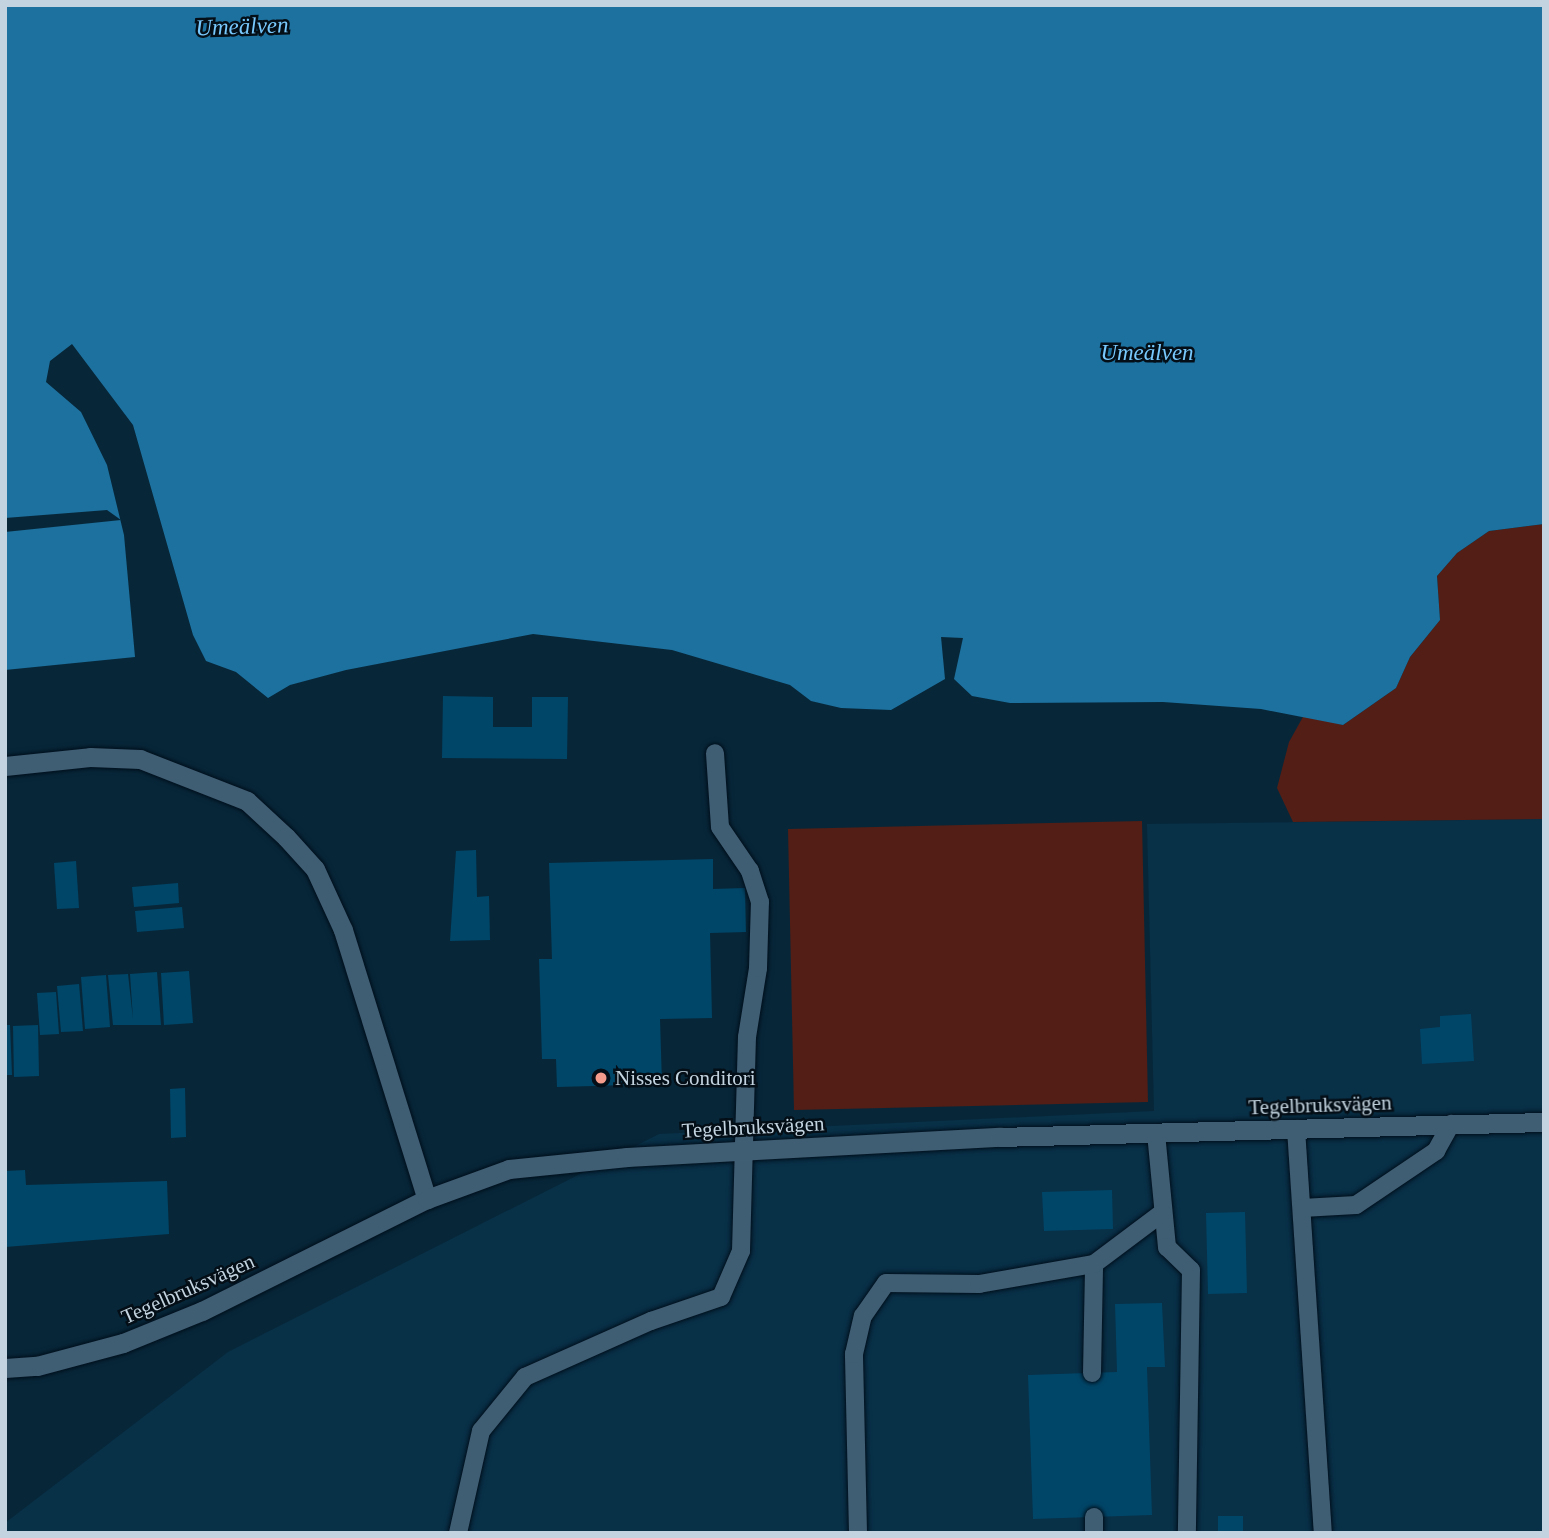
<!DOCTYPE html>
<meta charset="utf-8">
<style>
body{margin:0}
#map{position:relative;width:1549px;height:1538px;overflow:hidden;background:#072739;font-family:Georgia,serif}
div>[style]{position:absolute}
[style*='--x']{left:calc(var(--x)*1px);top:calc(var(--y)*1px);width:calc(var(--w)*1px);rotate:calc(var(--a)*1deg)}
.built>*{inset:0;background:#083047}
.green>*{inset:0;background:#531e15}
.water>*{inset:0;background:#1d719f}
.pier>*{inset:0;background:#072739}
.building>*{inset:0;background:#004668}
.roads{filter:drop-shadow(0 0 2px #000f1c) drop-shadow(0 0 2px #000f1c)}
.service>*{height:18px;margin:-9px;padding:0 9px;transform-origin:9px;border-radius:9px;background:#3f5e73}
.minor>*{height:19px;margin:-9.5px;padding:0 9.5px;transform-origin:9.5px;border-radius:9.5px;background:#3f5e73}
.dots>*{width:19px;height:19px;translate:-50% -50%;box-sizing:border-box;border:4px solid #040e16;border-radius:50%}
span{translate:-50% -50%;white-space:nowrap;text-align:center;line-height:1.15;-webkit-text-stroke:5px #040e16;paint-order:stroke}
.poi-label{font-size:21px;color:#c3d4e0}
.left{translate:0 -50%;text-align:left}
.street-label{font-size:21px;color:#c3d4e0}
.water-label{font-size:23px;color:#78c9fd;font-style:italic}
.frame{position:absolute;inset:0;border:7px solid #c3d4e0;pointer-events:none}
</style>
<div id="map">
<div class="built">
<div style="clip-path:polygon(1544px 819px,1544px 1533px,5px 1533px,5px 1523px,228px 1352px,659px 1134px,1154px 1111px,1147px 824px)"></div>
</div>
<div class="green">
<div style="clip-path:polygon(1544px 524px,1544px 819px,1293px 822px,1277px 788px,1289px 742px,1304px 715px,1343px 725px,1396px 688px,1410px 657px,1440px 620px,1437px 576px,1457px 553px,1489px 531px)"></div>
<div style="clip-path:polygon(1142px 821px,1148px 1102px,794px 1110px,788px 829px)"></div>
</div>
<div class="water">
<div style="clip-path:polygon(5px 5px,1544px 5px,1544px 524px,1489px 531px,1457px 553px,1437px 576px,1440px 620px,1410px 657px,1396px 688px,1343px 725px,1261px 709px,1163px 702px,1010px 703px,972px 696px,954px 679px,945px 679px,891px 710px,841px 708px,811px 701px,790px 685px,672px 650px,533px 634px,346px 670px,290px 685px,268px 698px,236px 672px,206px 661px,193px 635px,133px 425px,72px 344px,50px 361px,46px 382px,81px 412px,107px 465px,124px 535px,135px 657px,5px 670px)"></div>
</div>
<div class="pier">
<div style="clip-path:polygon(107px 510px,121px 520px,5px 532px,5px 518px)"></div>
<div style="clip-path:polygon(941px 637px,963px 638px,954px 679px,945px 679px)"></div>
</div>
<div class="building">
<div style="clip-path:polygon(443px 696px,493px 697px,493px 727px,532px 727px,532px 697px,568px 697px,567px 759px,442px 758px)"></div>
<div style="clip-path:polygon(476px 850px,477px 897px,489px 896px,490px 940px,450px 941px,456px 851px)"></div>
<div style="clip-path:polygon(713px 859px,713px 889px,745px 888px,746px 932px,710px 933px,712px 1018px,660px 1019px,662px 1084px,557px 1087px,556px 1059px,542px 1059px,539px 959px,552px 959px,549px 863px)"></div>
<div style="clip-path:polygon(76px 861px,79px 908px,57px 909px,54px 863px)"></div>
<div style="clip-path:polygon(178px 883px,179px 903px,134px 907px,132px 887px)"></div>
<div style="clip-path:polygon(182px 907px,184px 928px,137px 932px,135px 911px)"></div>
<div style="clip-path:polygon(189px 971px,193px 1023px,164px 1025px,161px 973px)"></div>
<div style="clip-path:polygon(157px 972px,161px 1025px,113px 1025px,108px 975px,128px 974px,133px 1019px,130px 974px)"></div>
<div style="clip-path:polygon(106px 975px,110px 1027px,85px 1029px,81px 977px)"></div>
<div style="clip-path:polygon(79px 984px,83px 1031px,61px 1032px,57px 986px)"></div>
<div style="clip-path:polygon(56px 992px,59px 1034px,40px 1035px,37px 993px)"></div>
<div style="clip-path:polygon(1471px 1014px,1474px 1061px,1422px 1064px,1420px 1029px,1440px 1027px,1440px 1016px)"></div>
<div style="clip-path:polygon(5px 1025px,10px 1025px,12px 1075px,5px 1075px)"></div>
<div style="clip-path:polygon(38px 1025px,39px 1076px,14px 1077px,13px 1026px)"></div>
<div style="clip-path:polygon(185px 1088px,186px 1137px,171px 1138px,170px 1089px)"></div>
<div style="clip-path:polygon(25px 1170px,26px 1185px,167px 1181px,169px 1234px,5px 1247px,5px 1171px)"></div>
<div style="clip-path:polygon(1112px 1190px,1113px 1229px,1044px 1231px,1042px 1192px)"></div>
<div style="clip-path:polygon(1245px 1212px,1247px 1293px,1208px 1294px,1206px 1213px)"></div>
<div style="clip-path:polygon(1162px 1303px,1165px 1367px,1147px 1367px,1152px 1515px,1033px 1519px,1028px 1375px,1117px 1372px,1115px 1304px)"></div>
<div style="clip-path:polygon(1218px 1516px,1243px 1516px,1243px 1533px,1218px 1533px)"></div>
</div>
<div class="roads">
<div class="service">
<div style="--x:1296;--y:1129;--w:405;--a:86.2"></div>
<div style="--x:1156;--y:1133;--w:115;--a:84.5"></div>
<div style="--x:1167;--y:1247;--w:33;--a:44"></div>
<div style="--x:1191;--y:1270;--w:263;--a:90.9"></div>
<div style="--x:1302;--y:1208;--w:54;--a:-3.2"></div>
<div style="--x:1356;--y:1205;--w:97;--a:-34"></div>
<div style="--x:1436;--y:1151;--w:31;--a:-61"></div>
<div style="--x:1092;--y:1373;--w:109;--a:-88.9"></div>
<div style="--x:1094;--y:1264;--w:85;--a:-36.9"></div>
<div style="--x:1094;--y:1517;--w:16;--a:90"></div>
<div style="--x:458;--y:1533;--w:105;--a:-77.3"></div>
<div style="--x:481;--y:1431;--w:70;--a:-50.8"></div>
<div style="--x:525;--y:1377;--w:138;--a:-24"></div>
<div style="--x:651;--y:1321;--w:74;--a:-18.9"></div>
<div style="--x:721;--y:1297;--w:50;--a:-66.5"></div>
<div style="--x:741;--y:1251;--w:214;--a:-88.4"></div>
<div style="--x:747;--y:1037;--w:70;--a:-80.9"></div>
<div style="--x:758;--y:968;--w:66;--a:-88.3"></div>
<div style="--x:760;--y:902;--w:33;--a:-108"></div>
<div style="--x:750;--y:871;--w:53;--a:-124.3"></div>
<div style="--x:720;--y:827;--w:74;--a:-93.9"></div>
<div style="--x:858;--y:1533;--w:179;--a:-91.3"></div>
<div style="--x:854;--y:1354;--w:39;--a:-77"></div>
<div style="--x:863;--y:1316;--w:40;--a:-55.1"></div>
<div style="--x:886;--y:1283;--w:93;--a:0.6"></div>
<div style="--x:979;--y:1284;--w:117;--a:-9.9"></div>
</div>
<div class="minor">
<div style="--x:5;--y:766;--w:85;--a:-6"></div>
<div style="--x:90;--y:757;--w:50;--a:2.3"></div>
<div style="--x:140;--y:759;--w:115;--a:21.4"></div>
<div style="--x:247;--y:801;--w:53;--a:42.7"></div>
<div style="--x:286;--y:837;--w:43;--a:47.8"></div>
<div style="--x:315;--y:869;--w:67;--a:65.3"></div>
<div style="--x:343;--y:930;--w:282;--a:72.7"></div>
<div style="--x:5;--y:1368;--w:32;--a:-4"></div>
<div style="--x:37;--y:1366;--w:89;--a:-15"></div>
<div style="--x:123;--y:1343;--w:85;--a:-22.1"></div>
<div style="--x:202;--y:1311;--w:251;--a:-26.5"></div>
<div style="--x:427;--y:1199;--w:87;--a:-20.1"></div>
<div style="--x:509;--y:1169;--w:119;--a:-5.8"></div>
<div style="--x:627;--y:1157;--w:373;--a:-3.1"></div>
<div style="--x:999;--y:1137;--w:545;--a:-1.58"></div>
</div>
</div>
<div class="dots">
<div style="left:601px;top:1078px;background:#f49d8c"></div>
</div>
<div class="poi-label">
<span class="left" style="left:615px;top:1078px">Nisses Conditori</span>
</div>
<div class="street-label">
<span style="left:1320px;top:1105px;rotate:-2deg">Tegelbruksvägen</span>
<span style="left:753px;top:1127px;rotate:-3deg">Tegelbruksvägen</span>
<span style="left:188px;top:1289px;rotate:-24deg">Tegelbruksvägen</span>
</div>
<div class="water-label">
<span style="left:242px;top:27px;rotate:-2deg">Umeälven</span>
<span style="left:1147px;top:353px">Umeälven</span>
</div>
<div class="frame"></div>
</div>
